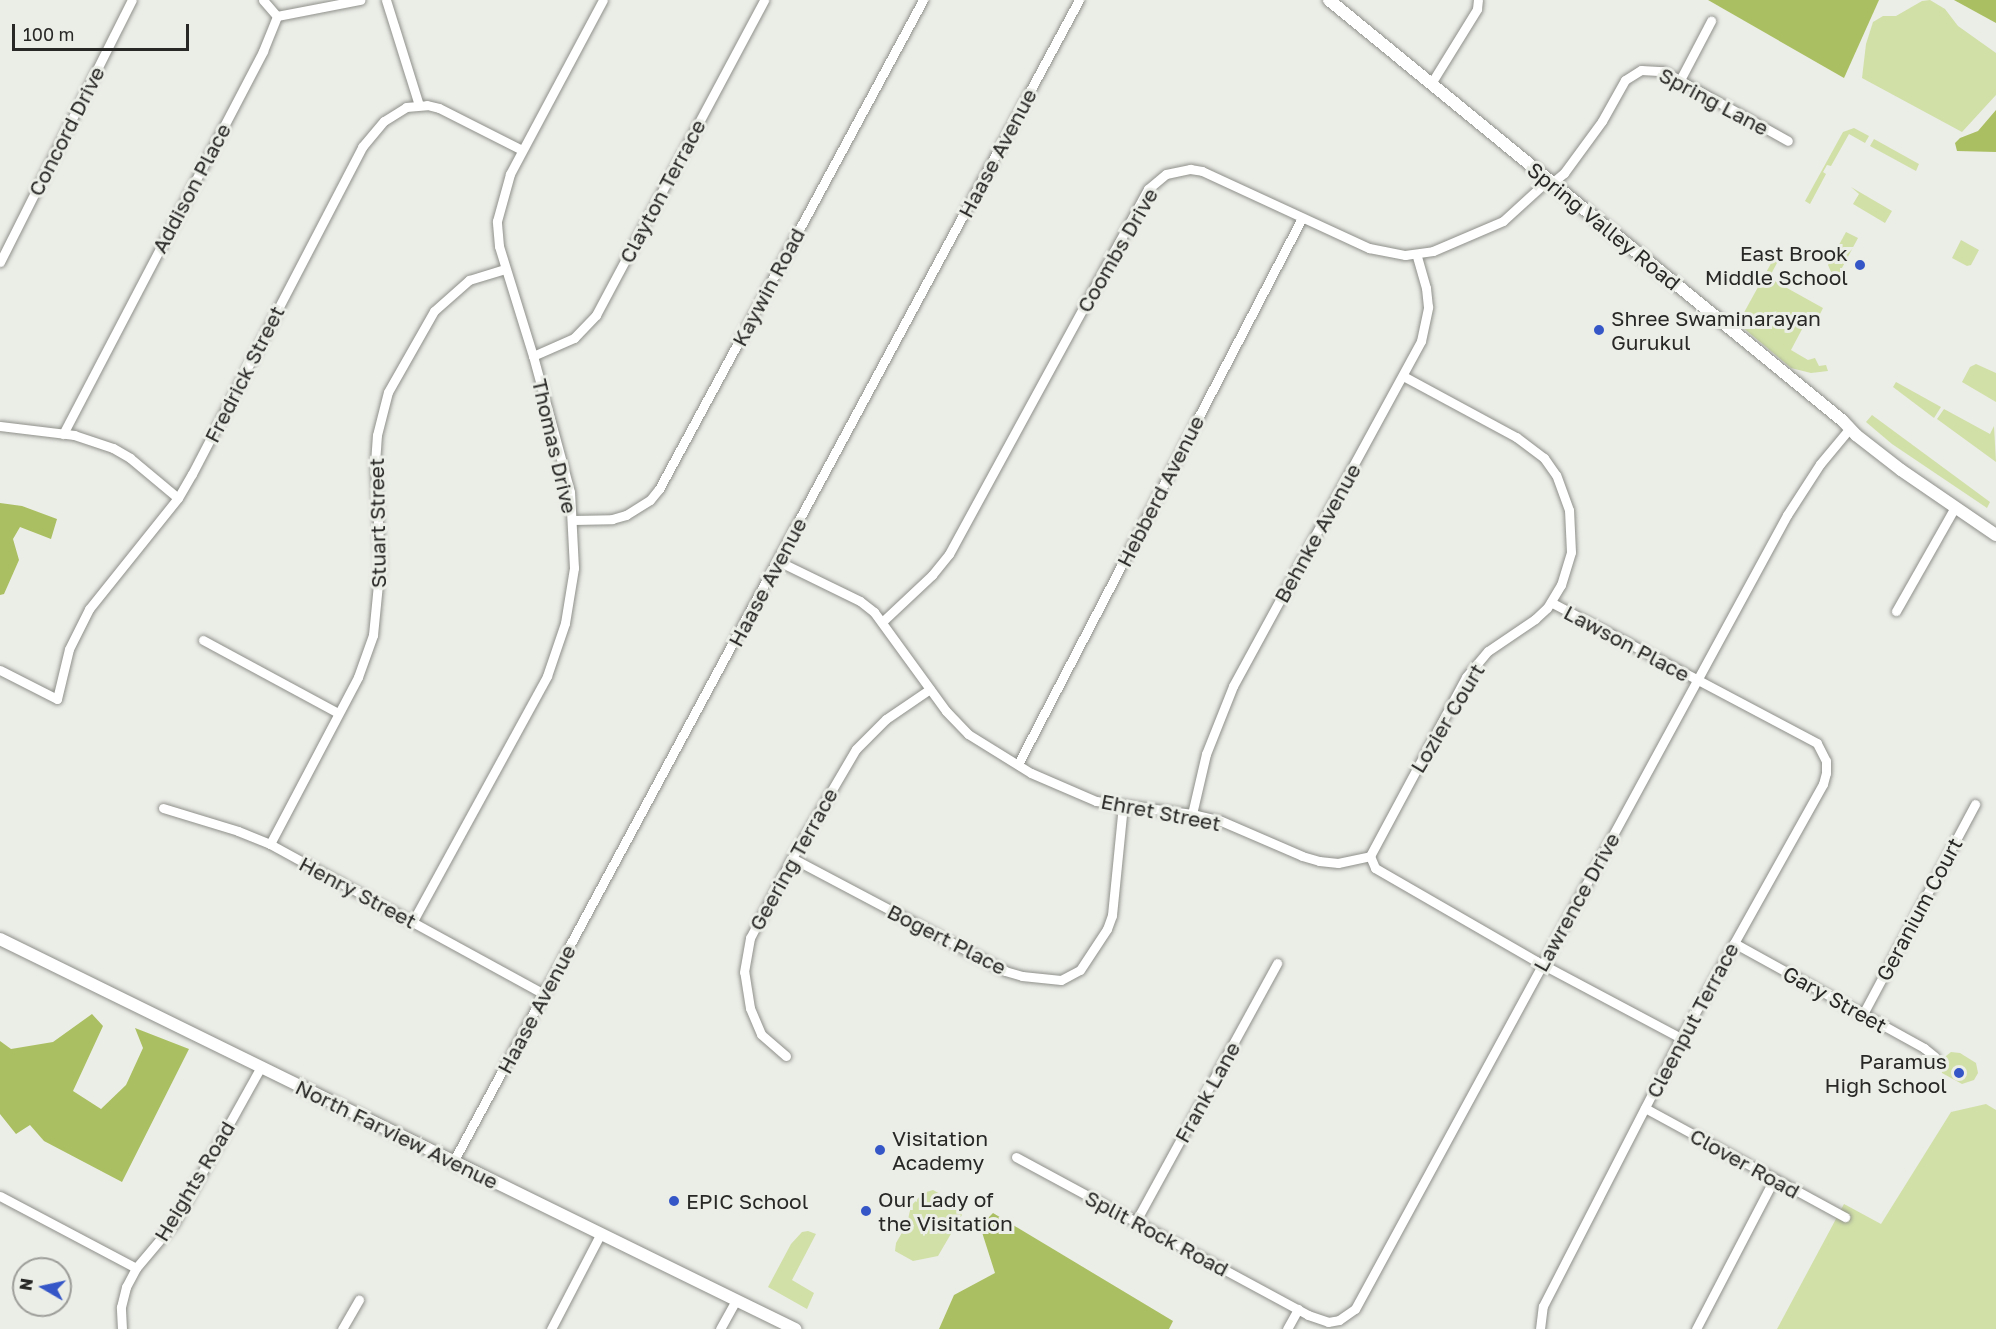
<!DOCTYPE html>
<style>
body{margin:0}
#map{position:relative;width:1996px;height:1329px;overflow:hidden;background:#ebede7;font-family:"Golos Text",sans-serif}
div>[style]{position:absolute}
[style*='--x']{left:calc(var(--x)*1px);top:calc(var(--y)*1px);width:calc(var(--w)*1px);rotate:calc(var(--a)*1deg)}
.green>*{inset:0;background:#d1e0a7}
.forest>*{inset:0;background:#aabf61}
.roads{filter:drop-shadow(0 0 2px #8f908b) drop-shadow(0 0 2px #8f908b)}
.minor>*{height:9px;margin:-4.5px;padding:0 4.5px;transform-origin:4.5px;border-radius:4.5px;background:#fff}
.tertiary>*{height:12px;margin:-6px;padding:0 6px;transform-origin:6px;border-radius:6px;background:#fff}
.dots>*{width:16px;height:16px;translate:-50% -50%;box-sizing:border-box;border:3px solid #ebede7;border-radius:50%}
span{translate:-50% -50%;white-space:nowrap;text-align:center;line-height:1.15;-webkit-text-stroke:6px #ebede7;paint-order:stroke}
.street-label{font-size:21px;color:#282826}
.poi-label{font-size:21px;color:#282826}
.right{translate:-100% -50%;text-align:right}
.left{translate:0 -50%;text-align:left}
.north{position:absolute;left:12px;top:1257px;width:60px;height:60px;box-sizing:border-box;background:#ebede7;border:2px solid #9d9e9a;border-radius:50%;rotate:279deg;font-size:16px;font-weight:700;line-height:24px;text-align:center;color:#282826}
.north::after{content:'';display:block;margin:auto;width:21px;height:27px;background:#3456c7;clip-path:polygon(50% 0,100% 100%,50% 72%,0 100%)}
.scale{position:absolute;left:12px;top:24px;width:177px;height:27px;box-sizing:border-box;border:3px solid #282826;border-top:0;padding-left:8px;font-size:18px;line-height:21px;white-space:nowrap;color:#282826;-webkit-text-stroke:4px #ebede7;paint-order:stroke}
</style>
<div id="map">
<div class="green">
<div style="clip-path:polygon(1930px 0,1945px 9px,1958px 26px,1996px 53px,1996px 95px,1962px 132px,1862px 78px,1866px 44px,1873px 22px,1883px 16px,1896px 16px,1922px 1px)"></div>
<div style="clip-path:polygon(1854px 128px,1869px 136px,1865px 143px,1849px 134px,1831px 166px,1827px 165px,1823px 172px,1826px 174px,1810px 204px,1805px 201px,1843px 132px)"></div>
<div style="clip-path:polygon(1874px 139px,1919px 164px,1916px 171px,1870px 146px)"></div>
<div style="clip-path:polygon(1851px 187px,1892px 211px,1885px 223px,1853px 204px,1859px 194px)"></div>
<div style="clip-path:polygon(1846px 232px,1858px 238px,1835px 281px,1828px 265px)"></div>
<div style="clip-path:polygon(1961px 240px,1979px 250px,1971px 265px,1967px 266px,1952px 258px)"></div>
<div style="clip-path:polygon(1774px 258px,1778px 261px,1769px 278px,1823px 308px,1817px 320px,1809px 316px,1791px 350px,1808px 360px,1815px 358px,1819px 366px,1826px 365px,1828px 371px,1811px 373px,1791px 368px,1741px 326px,1741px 318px)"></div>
<div style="clip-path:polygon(1976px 364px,1996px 373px,1996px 402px,1962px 382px,1970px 367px)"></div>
<div style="clip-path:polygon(1896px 382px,1941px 407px,1934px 418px,1893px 387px)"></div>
<div style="clip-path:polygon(1944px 409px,1990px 434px,1994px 426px,1996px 462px,1937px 419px)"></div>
<div style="clip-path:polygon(1872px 415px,1990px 502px,1987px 508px,1892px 444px,1866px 422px)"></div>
<div style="clip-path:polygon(1951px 1052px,1960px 1053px,1976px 1063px,1978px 1073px,1974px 1080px,1962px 1084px,1942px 1073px,1941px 1060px)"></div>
<div style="clip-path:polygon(1986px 1104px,1996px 1110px,1996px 1329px,1777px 1329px,1844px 1204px,1881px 1224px,1951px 1112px)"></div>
<div style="clip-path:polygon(933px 1190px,953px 1201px,962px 1215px,938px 1256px,913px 1261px,895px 1251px,896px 1243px,907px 1224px,911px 1206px,923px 1193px)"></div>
<div style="clip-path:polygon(808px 1231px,816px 1234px,792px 1280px,814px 1293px,807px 1309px,768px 1287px,791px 1244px,802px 1232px)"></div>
</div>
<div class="forest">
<div style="clip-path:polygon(1708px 0,1879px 0,1844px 78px)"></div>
<div style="clip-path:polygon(1954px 0,1996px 0,1996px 23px)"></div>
<div style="clip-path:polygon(1996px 110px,1996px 152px,1957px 151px,1955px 143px,1960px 138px,1978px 131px)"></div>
<div style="clip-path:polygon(0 503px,22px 506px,57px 519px,51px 539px,20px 527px,13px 539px,19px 560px,4px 594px,0 595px)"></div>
<div style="clip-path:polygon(92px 1014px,103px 1026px,73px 1091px,101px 1109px,126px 1085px,143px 1048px,135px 1028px,189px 1049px,122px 1182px,44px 1141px,30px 1125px,16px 1134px,0 1114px,0 1041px,11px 1049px,53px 1042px)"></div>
<div style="clip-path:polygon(993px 1213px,1173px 1321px,1169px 1329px,939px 1329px,954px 1295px,995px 1273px,980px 1226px)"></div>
</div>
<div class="roads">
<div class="minor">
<div style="--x:263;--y:0;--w:21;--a:49"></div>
<div style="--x:386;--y:0;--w:110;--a:72.6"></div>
<div style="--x:277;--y:16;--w:85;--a:-10.9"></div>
<div style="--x:1680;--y:80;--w:67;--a:-62.3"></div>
<div style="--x:1432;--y:82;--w:86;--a:-58.3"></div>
<div style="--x:1477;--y:9;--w:9;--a:-84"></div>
<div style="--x:1552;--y:183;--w:16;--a:-40"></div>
<div style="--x:1564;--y:173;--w:64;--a:-53.8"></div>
<div style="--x:1602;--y:121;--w:47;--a:-60.7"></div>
<div style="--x:1625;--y:80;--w:19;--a:-32"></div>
<div style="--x:1641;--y:70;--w:22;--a:3"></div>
<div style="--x:1663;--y:71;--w:143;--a:29.2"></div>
<div style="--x:0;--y:262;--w:293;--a:-63.3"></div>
<div style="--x:533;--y:356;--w:45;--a:-23.7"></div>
<div style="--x:574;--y:338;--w:32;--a:-46"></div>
<div style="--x:596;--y:315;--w:357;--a:-61.9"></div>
<div style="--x:0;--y:426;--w:75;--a:6.9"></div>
<div style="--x:74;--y:435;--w:41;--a:18.4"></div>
<div style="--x:113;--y:448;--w:20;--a:30"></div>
<div style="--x:130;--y:458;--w:62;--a:39.8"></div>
<div style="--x:63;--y:434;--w:432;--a:-62.4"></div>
<div style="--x:263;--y:51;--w:38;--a:-68"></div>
<div style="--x:573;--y:520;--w:39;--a:-1"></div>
<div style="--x:612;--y:519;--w:15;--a:-16"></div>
<div style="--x:626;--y:515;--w:28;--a:-32"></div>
<div style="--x:650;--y:500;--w:14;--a:-51"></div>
<div style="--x:659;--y:489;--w:556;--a:-61.64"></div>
<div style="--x:778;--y:561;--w:91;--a:26"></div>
<div style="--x:860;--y:601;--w:18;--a:38"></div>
<div style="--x:874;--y:612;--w:122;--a:54"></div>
<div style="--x:946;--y:711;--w:32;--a:46"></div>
<div style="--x:968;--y:734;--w:74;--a:31.8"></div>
<div style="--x:1031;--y:773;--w:71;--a:23.3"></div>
<div style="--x:1096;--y:801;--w:97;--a:7.7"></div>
<div style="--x:1192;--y:814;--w:28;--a:13"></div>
<div style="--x:1219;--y:820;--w:90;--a:23.4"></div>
<div style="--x:1302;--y:856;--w:18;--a:16"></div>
<div style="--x:1319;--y:861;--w:19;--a:6"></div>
<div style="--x:1338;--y:863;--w:33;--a:-12"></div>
<div style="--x:1896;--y:611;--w:120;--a:-60.4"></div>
<div style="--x:882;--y:622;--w:69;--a:-43.2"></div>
<div style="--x:932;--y:575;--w:27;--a:-51"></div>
<div style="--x:949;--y:554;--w:416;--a:-61.4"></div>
<div style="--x:1148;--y:189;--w:23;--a:-40"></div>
<div style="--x:1166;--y:174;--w:25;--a:-12"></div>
<div style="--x:1190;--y:169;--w:12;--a:9"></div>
<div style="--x:1202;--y:171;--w:184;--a:24.8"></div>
<div style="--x:1369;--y:248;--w:37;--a:11"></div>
<div style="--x:1405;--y:255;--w:28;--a:-8"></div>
<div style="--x:1433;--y:251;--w:76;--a:-23.2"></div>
<div style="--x:1503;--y:221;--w:61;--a:-42.3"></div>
<div style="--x:203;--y:640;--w:153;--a:28.4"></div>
<div style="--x:0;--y:670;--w:64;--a:27"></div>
<div style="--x:57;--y:699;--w:51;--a:-76.5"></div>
<div style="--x:69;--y:649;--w:45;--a:-63.4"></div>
<div style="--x:89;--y:609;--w:142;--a:-51.3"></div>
<div style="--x:178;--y:498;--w:28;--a:-60"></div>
<div style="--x:192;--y:474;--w:369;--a:-62.5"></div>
<div style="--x:362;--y:147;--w:34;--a:-50"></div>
<div style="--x:384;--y:121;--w:26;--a:-32"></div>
<div style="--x:406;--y:107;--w:21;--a:-5"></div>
<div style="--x:427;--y:105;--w:12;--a:14"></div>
<div style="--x:439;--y:108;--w:93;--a:26.8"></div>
<div style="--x:1018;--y:764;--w:615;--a:-62.52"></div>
<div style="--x:163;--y:808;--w:78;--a:17"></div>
<div style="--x:238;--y:831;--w:35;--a:22"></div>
<div style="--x:270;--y:844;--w:312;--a:28.7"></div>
<div style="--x:1192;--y:814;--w:62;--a:-76.9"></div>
<div style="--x:1206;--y:754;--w:73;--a:-68.3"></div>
<div style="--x:1233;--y:686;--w:393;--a:-61.4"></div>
<div style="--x:1421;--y:341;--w:35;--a:-78"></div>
<div style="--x:1428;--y:307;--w:19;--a:-96"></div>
<div style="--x:1426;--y:288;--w:35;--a:-106"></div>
<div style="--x:270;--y:844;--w:189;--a:-62.2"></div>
<div style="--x:358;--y:677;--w:45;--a:-70.3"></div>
<div style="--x:373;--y:635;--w:71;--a:-84.4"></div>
<div style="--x:380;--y:564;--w:101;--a:-92.8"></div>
<div style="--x:375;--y:463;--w:28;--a:-86"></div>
<div style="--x:377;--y:435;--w:44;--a:-75.7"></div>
<div style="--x:388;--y:392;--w:93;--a:-60.4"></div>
<div style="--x:434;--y:311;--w:47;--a:-41.5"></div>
<div style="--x:469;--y:280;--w:38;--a:-17"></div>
<div style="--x:1370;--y:856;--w:203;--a:-61.8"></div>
<div style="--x:1466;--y:677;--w:34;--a:-50"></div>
<div style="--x:1488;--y:651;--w:57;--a:-34.2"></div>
<div style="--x:1535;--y:619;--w:16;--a:-43"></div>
<div style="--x:1547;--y:608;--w:27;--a:-59"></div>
<div style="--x:1561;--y:585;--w:34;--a:-73"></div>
<div style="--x:1571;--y:552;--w:42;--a:-92.7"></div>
<div style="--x:1569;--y:510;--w:37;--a:-110"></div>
<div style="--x:1556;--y:475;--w:21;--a:-125"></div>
<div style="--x:1544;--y:458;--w:35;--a:-143"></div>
<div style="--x:1516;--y:437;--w:128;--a:-151.6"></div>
<div style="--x:1370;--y:856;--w:13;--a:67"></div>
<div style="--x:1375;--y:868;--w:186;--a:30"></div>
<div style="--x:1536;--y:961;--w:164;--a:28"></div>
<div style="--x:792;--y:858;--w:241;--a:27.9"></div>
<div style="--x:1005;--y:971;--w:18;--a:16"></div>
<div style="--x:1022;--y:976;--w:39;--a:6"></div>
<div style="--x:1061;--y:980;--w:21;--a:-28"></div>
<div style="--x:1080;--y:970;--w:49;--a:-56.6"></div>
<div style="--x:1107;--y:929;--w:15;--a:-70"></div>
<div style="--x:1112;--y:915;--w:111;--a:-84.3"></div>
<div style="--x:413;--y:921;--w:279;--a:-61.3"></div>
<div style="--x:547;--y:676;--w:56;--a:-71.2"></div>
<div style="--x:565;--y:623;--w:56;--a:-80.7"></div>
<div style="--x:574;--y:568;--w:76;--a:-93"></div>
<div style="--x:570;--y:492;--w:141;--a:-105.2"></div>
<div style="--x:533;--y:356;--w:115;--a:-107.2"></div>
<div style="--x:499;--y:246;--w:25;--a:-95"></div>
<div style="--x:497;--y:221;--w:49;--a:-74.5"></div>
<div style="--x:510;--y:174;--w:197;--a:-61.9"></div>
<div style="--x:1734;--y:943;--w:217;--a:28.9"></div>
<div style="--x:1924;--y:1048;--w:14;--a:39"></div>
<div style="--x:1863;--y:1014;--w:238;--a:-61.9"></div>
<div style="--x:786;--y:1056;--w:33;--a:-139"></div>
<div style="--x:761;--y:1034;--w:28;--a:-113"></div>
<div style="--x:750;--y:1008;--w:36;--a:-99"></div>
<div style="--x:744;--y:972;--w:35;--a:-80"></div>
<div style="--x:750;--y:938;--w:90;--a:-62.3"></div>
<div style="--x:792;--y:858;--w:126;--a:-59.6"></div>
<div style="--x:856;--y:749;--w:42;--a:-45"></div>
<div style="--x:886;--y:719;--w:53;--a:-34.3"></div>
<div style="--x:1645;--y:1108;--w:228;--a:28.6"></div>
<div style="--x:1016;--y:1157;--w:332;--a:28.4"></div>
<div style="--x:1308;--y:1315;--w:21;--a:19"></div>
<div style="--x:1328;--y:1322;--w:11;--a:-10"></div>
<div style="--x:1339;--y:1320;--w:19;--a:-35"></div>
<div style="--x:1355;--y:1309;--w:904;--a:-61.45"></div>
<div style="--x:1787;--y:515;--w:61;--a:-57.1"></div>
<div style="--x:1820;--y:464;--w:47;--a:-50.2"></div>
<div style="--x:453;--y:1162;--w:1320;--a:-61.69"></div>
<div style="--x:0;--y:1196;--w:154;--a:27.9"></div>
<div style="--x:1136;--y:1221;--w:294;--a:-61.3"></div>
<div style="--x:122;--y:1329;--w:22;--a:-93"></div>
<div style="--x:121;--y:1307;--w:21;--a:-76"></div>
<div style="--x:126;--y:1287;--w:21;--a:-62"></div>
<div style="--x:136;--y:1268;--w:59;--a:-49.8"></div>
<div style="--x:174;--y:1223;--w:179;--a:-60.9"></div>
<div style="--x:342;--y:1329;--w:34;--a:-60"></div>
<div style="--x:551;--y:1329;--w:106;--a:-62.5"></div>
<div style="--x:720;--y:1329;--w:33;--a:-61"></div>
<div style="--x:1287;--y:1329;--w:23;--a:-61"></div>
<div style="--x:1540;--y:1329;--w:23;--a:-83"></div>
<div style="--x:1543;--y:1306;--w:301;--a:-62.8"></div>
<div style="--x:1681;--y:1038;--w:291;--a:-60.8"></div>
<div style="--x:1823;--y:784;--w:11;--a:-75"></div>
<div style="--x:1826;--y:773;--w:12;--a:-90"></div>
<div style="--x:1826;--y:761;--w:20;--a:-117"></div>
<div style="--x:1817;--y:743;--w:301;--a:-152.1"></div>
<div style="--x:1696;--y:1329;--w:169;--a:-62.5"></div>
</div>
<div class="tertiary">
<div style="--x:1329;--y:0;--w:664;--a:39.32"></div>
<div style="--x:1843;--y:421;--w:19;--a:47"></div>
<div style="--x:1856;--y:435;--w:57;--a:37.9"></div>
<div style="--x:1901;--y:470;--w:115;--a:34.4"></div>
<div style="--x:0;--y:939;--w:886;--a:26.13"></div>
</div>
</div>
<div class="dots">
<div style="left:1860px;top:265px;background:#3456c7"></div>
<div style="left:1599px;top:330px;background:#3456c7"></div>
<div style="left:1959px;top:1073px;background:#3456c7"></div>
<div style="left:880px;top:1150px;background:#3456c7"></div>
<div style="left:674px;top:1201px;background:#3456c7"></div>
<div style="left:866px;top:1211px;background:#3456c7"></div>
</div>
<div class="street-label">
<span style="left:1714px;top:101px;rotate:28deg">Spring Lane</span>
<span style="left:66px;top:131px;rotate:-63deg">Concord Drive</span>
<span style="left:997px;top:153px;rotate:-62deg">Haase Avenue</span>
<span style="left:191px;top:188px;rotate:-62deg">Addison Place</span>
<span style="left:662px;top:191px;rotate:-62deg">Clayton Terrace</span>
<span style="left:1604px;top:226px;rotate:39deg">Spring Valley Road</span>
<span style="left:1117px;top:250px;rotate:-60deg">Coombs Drive</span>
<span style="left:768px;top:287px;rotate:-62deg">Kaywin Road</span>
<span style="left:244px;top:374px;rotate:-63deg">Fredrick Street</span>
<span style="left:555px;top:446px;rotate:77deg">Thomas Drive</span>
<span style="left:1160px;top:491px;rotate:-63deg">Hebberd Avenue</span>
<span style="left:377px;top:523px;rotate:-91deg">Stuart Street</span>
<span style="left:1317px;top:533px;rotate:-61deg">Behnke Avenue</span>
<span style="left:767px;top:582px;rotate:-62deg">Haase Avenue</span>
<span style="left:1627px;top:643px;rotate:28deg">Lawson Place</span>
<span style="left:1447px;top:718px;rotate:-59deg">Lozier Court</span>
<span style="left:1161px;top:812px;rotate:11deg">Ehret Street</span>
<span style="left:793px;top:859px;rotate:-61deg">Geering Terrace</span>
<span style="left:358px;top:892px;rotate:28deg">Henry Street</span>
<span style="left:1576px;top:902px;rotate:-61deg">Lawrence Drive</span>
<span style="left:1919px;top:909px;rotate:-62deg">Geranium Court</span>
<span style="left:947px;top:939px;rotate:27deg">Bogert Place</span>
<span style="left:1835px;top:999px;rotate:29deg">Gary Street</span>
<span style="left:536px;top:1009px;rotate:-62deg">Haase Avenue</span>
<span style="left:1692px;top:1020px;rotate:-62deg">Cleenput Terrace</span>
<span style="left:1207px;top:1092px;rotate:-61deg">Frank Lane</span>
<span style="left:397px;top:1134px;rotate:26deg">North Farview Avenue</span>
<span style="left:1745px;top:1163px;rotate:29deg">Clover Road</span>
<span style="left:194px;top:1181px;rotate:-59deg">Heights Road</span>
<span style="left:1157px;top:1233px;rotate:28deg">Split Rock Road</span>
</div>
<div class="poi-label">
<span class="right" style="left:1848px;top:265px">East Brook<br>Middle School</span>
<span class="left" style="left:1611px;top:330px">Shree Swaminarayan<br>Gurukul</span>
<span class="right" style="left:1947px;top:1073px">Paramus<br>High School</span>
<span class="left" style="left:892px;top:1150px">Visitation<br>Academy</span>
<span class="left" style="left:878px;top:1211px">Our Lady of<br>the Visitation</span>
<span class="left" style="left:686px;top:1201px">EPIC School</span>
</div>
<div class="north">N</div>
<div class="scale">100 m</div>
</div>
